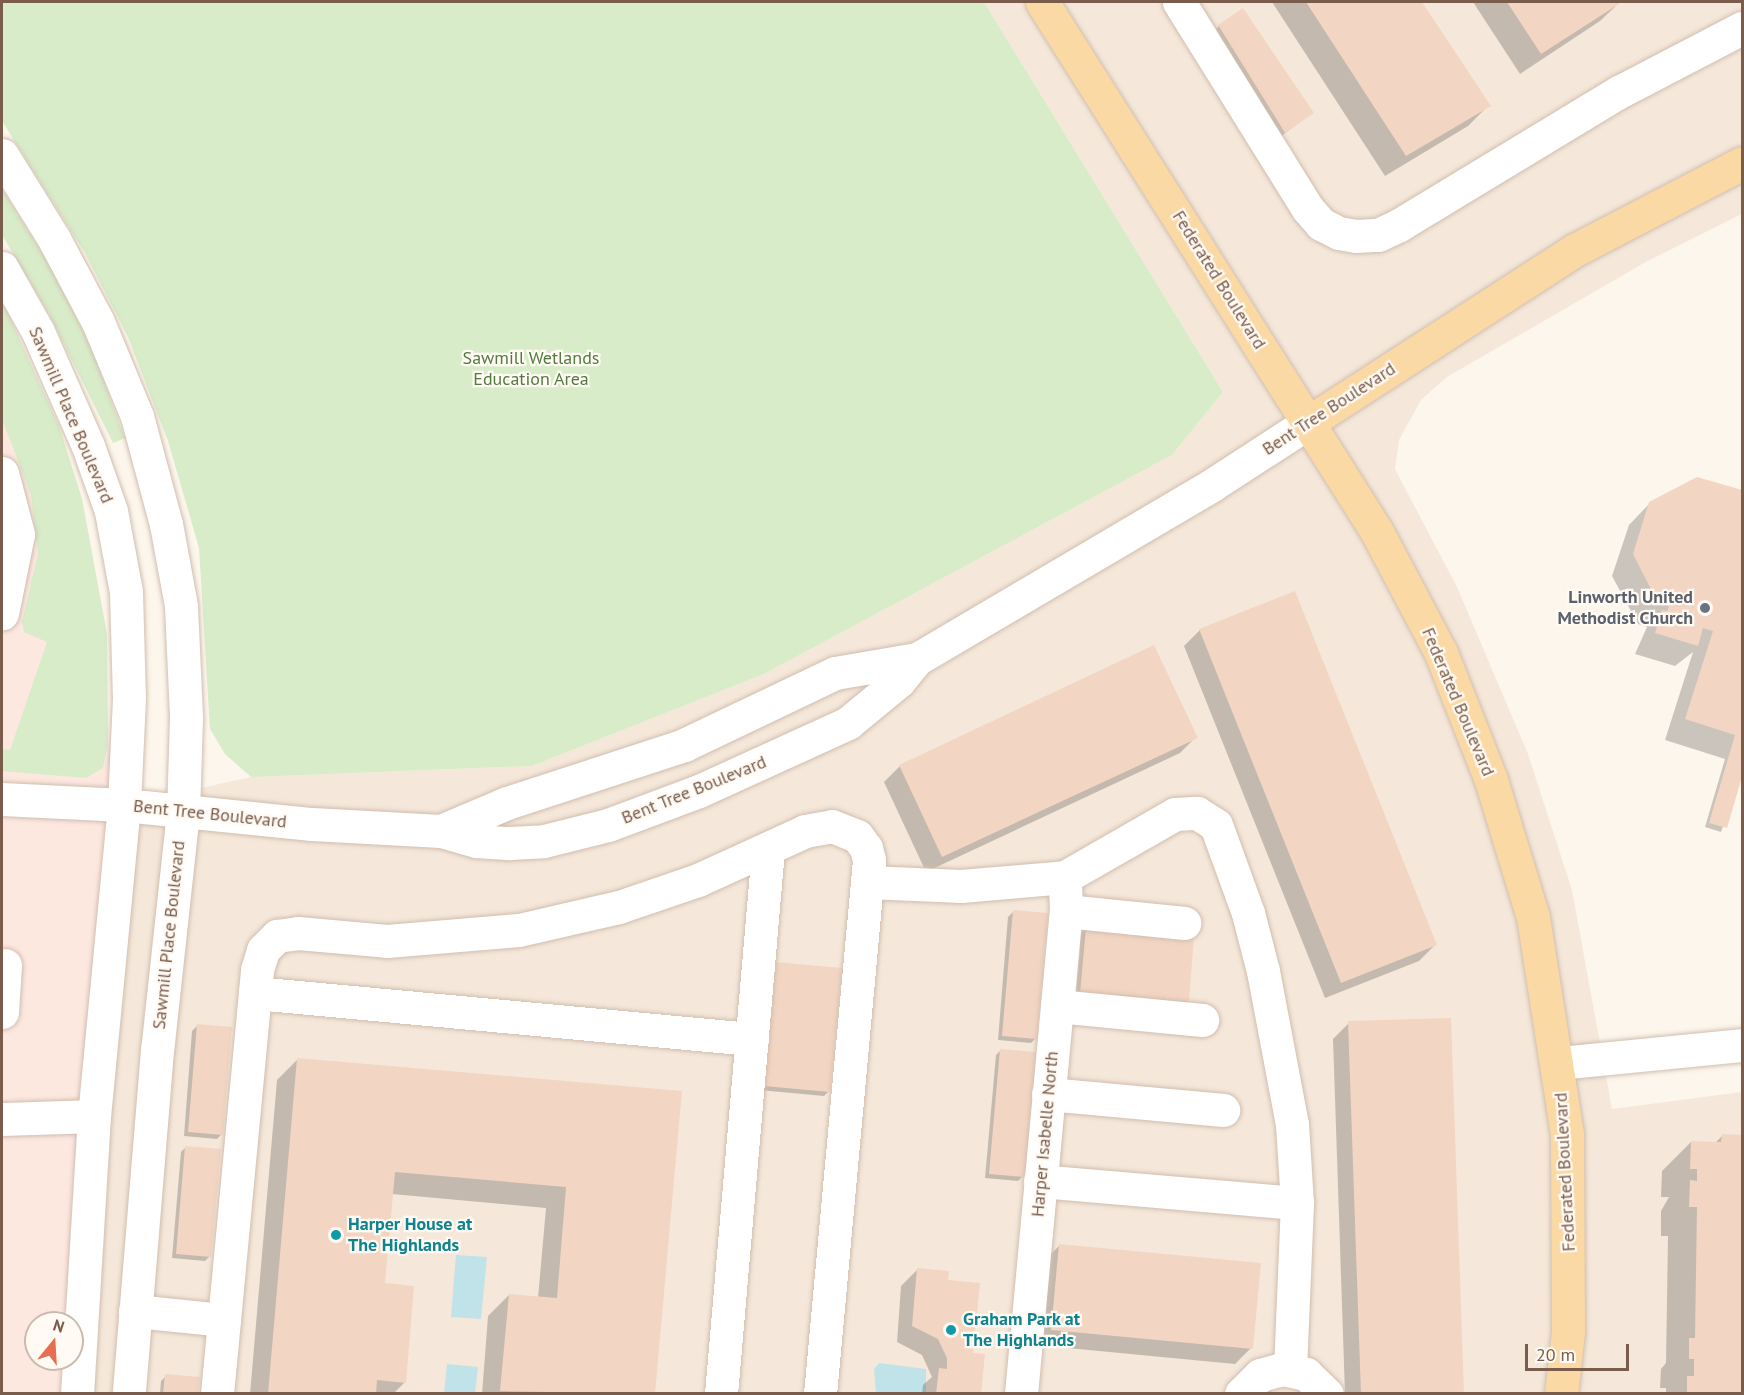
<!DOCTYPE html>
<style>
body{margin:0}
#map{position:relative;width:1744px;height:1395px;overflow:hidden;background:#fdf6ec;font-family:"PT Sans",sans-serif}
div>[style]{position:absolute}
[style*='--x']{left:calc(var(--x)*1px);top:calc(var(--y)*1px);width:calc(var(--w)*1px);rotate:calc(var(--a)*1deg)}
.residential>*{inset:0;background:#f5e8da}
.commercial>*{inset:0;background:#fde8e0}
.green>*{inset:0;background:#d8ecc9}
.water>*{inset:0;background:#bfe3e8}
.shadow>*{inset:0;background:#0003}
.building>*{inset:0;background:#f3d5c3}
.roads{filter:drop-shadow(0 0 2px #d1beb0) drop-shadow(0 0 2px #d1beb0)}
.minor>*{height:33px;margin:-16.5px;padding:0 16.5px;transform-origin:16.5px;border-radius:16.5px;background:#fff}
.major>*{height:33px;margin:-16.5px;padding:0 16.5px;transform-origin:16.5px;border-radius:16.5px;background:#fbd9a5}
.dots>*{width:16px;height:16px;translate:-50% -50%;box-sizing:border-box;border:3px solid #fffaf3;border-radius:50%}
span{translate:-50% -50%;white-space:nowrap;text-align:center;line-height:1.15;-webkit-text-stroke:4.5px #fffaf3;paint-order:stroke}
.street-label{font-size:18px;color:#7a5c4d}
.park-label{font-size:18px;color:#537a41}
.worship-label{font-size:18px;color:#5b616d;font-weight:700}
.right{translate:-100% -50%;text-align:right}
.culture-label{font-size:18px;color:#0d838f;font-weight:700}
.left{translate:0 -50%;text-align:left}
.frame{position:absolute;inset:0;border:3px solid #7a5c4d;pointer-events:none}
.north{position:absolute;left:24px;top:1311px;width:60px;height:60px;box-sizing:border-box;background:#fffaf3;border:2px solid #cabbb1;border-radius:50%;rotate:18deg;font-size:16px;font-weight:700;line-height:24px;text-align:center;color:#7a5c4d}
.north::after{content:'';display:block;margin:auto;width:21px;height:27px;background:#e76f51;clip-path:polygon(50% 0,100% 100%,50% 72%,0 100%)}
.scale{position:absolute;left:1525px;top:1344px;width:104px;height:27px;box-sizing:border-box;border:3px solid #7a5c4d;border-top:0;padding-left:8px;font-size:18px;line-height:21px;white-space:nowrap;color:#7a5c4d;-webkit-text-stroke:4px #fffaf3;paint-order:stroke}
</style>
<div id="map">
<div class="residential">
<div style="clip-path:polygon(984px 2px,1742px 2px,1742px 214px,1644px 263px,1447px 377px,1421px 400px,1399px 440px,1395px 469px,1457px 587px,1528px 754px,1572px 890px,1612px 1109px,1742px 1092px,1742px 1393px,77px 1394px,124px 805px,251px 777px,532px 766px,764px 674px,1172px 455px,1223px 392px)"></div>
</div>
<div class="commercial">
<div style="clip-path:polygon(evenodd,2px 300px,59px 426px,82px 499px,107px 634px,108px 743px,124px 805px,77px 1393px,2px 1393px,2px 300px,36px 1323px,72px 1323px,72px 1359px,36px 1359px,36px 1323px)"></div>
</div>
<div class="green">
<div style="clip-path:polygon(2px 2px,984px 2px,1223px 392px,1172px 455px,764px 674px,532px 766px,251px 777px,225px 754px,210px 729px,199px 548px,168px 441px,128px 337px,85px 253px,2px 121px)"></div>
<div style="clip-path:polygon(2px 189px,50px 266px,92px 349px,125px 438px,113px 443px,49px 314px,2px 235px)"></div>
<div style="clip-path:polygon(2px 300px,59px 426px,82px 499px,107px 634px,108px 743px,103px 768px,86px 778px,2px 771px,2px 749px,10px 750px,47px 642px,24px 632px,22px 622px,38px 554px,31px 495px,2px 419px)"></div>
</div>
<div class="water">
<div style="clip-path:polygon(456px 1255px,487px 1257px,481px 1319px,451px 1317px)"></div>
<div style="clip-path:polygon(879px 1363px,926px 1369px,926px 1393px,876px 1393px,874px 1369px)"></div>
<div style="clip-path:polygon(447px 1364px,478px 1367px,475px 1393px,444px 1393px)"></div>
</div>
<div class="shadow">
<div style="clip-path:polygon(1272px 2px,1420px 2px,1489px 105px,1468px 126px,1385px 176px)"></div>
<div style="clip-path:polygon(1473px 2px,1620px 2px,1600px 21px,1520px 74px)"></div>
<div style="clip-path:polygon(1219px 26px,1312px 113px,1280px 137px,1214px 31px)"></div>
<div style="clip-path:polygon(1697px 478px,1742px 492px,1742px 772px,1721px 832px,1705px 827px,1725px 759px,1665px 740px,1693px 652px,1675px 666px,1635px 654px,1647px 627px,1638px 624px,1612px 576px,1629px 525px,1650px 503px)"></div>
<div style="clip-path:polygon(1200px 630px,1435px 945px,1419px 961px,1325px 998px,1184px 646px)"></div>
<div style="clip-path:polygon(1196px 737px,1180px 753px,926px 872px,884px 782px,900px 766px)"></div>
<div style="clip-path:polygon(1013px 912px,1036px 1038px,1031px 1043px,998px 1040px,1008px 917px)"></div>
<div style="clip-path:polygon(1086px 928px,1188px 1002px,1183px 1007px,1076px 997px,1081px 933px)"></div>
<div style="clip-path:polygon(775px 964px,829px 1091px,824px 1096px,759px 1090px,770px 969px)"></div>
<div style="clip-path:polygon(1349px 1023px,1462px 1394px,1345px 1394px,1333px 1039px)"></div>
<div style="clip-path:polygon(197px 1026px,222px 1134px,217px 1139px,184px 1136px,192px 1031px)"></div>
<div style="clip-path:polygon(1001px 1050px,1023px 1176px,1018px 1181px,985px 1178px,996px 1055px)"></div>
<div style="clip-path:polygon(298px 1059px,680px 1093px,654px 1394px,482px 1394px,488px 1316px,509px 1295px,538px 1298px,546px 1208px,392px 1194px,384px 1284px,405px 1382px,393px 1394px,250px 1394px,277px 1080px)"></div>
<div style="clip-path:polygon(1722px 1136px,1742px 1136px,1742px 1394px,1666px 1394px,1666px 1388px,1660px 1388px,1661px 1369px,1666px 1363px,1668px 1236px,1661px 1236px,1661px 1211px,1669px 1197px,1661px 1197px,1662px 1171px,1691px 1142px,1715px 1143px)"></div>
<div style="clip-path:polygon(186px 1147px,210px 1256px,205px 1261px,172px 1258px,181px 1152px)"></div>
<div style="clip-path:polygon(1060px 1245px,1251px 1348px,1235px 1364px,1036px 1345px,1044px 1261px)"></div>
<div style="clip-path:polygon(917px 1270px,947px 1281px,972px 1354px,980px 1394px,922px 1394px,923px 1385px,932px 1377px,922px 1355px,897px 1342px,901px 1286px)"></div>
<div style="clip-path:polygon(166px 1376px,197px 1394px,160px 1394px,161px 1381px)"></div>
</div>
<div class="building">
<div style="clip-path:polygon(1306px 2px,1422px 2px,1491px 106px,1406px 156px)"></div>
<div style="clip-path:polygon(1507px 2px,1622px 2px,1541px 54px)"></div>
<div style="clip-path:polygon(1243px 8px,1314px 113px,1285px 133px,1218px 25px)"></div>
<div style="clip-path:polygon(1697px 477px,1742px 490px,1742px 777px,1727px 828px,1709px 823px,1735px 735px,1685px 719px,1713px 631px,1703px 628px,1698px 646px,1655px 633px,1662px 610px,1667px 611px,1669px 606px,1658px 603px,1633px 554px,1649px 502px)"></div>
<div style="clip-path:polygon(1295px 591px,1437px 945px,1341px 983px,1199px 629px)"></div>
<div style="clip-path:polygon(1154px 645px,1198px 738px,942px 857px,899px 765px)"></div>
<div style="clip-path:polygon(1013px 910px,1048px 913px,1037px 1039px,1002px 1036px)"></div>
<div style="clip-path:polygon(1086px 927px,1194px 936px,1189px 1002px,1080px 993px)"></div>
<div style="clip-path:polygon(775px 962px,842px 968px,830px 1092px,764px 1086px)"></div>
<div style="clip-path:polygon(1451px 1018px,1464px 1394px,1361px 1394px,1348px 1021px)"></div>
<div style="clip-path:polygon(197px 1024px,232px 1027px,223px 1135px,188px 1132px)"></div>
<div style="clip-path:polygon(1000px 1049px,1036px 1052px,1025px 1177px,989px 1174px)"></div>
<div style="clip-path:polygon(297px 1058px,682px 1091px,655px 1394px,500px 1391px,509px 1294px,557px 1298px,566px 1187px,395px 1172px,385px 1283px,414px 1286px,406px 1383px,377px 1380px,376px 1394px,268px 1394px)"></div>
<div style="clip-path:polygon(1722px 1134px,1742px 1135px,1742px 1394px,1687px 1394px,1687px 1376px,1694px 1376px,1694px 1359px,1689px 1359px,1689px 1338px,1695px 1338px,1697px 1207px,1689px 1207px,1690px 1180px,1697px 1181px,1697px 1169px,1690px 1169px,1691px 1141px,1721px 1142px)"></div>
<div style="clip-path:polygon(185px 1146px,221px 1149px,211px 1257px,176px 1254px)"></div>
<div style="clip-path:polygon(1059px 1244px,1261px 1263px,1253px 1349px,1051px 1330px)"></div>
<div style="clip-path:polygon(917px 1268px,949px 1271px,948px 1280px,980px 1283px,973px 1353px,985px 1354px,981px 1394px,936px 1394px,939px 1368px,947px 1369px,947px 1358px,938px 1339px,912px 1326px)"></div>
<div style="clip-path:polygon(165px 1374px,200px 1377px,198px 1394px,163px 1394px)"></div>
</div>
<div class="roads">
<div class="minor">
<div style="--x:1179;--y:2;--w:244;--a:58.1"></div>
<div style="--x:1308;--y:209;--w:20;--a:49"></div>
<div style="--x:1321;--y:224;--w:20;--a:27"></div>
<div style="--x:1339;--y:233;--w:17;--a:10"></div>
<div style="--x:1356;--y:236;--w:22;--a:-3"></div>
<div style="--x:1378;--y:235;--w:23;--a:-25"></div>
<div style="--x:1399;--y:225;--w:257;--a:-31.2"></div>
<div style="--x:1619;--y:92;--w:139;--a:-27.5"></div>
<div style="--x:2;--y:155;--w:99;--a:58.2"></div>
<div style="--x:54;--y:239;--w:94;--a:62.1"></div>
<div style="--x:98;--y:322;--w:102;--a:67.5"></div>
<div style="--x:137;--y:416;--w:112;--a:75"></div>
<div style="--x:166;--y:524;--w:83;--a:79.6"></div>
<div style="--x:181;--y:606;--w:112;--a:87.4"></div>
<div style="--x:186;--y:718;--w:94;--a:91.8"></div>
<div style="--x:183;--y:812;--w:239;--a:96.2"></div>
<div style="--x:157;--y:1050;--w:345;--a:94.7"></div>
<div style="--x:2;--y:268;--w:73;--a:60.6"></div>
<div style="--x:38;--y:332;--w:124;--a:66.3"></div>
<div style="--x:88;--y:446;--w:69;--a:70.5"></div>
<div style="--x:111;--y:511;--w:82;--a:79.5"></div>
<div style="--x:126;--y:592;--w:106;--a:88.4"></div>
<div style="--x:129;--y:698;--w:107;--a:92.7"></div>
<div style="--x:124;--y:805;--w:312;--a:95.5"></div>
<div style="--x:94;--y:1116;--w:279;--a:93.5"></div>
<div style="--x:2;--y:473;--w:63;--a:75.3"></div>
<div style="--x:18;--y:534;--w:81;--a:101.4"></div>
<div style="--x:2;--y:799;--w:122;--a:2.8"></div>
<div style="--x:124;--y:805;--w:189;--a:5.8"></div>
<div style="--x:312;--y:824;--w:129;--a:3.1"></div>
<div style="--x:441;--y:831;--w:37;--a:16"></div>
<div style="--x:477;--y:841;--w:32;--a:4"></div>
<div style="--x:509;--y:843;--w:35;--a:-3"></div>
<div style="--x:544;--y:841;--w:66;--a:-14"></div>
<div style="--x:608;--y:825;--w:97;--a:-20.5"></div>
<div style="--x:699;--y:791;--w:164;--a:-24.5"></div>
<div style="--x:848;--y:723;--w:66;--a:-39.5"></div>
<div style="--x:899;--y:681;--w:28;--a:-51"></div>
<div style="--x:917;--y:659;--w:342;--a:-30.5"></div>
<div style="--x:1212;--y:485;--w:116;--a:-33"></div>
<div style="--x:441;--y:831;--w:72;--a:-23"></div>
<div style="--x:507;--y:803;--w:186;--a:-18.1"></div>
<div style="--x:684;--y:745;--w:167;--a:-25.5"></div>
<div style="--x:835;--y:673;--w:83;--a:-9.7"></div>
<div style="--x:868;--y:882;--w:93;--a:2.5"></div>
<div style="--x:961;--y:886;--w:104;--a:-4.9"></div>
<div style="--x:1065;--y:877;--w:127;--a:-29.8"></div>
<div style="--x:1175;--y:814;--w:22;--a:-3"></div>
<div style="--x:1197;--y:813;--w:22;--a:32"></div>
<div style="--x:1216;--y:825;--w:94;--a:70"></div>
<div style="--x:1248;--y:913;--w:60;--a:75.5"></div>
<div style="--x:1263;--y:971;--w:156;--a:79.3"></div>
<div style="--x:1292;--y:1124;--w:79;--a:86.4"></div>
<div style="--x:1297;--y:1203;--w:167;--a:92.4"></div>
<div style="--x:1066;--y:911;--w:119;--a:5.8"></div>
<div style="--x:255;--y:993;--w:499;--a:5.3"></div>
<div style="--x:1057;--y:1006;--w:146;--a:5.5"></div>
<div style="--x:2;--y:1012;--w:47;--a:-86.3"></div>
<div style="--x:1559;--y:1063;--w:184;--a:-5.6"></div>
<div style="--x:1048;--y:1094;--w:176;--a:5.2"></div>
<div style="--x:2;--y:1119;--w:92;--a:-1.9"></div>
<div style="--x:1040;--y:1181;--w:258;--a:4.9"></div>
<div style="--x:135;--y:1311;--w:89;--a:5.8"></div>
<div style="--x:224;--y:1320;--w:352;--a:-84.6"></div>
<div style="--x:257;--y:970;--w:21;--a:-73"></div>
<div style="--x:263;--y:950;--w:20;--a:-45"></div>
<div style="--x:277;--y:936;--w:21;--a:-8"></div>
<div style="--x:298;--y:933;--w:89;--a:5.1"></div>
<div style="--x:387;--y:941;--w:132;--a:-4.8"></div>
<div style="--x:519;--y:930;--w:103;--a:-13"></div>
<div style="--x:619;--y:907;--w:83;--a:-18.9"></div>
<div style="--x:698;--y:880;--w:118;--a:-24.6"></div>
<div style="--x:805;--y:831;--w:27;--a:-10"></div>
<div style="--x:832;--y:826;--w:27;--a:22"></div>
<div style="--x:857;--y:836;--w:15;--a:53"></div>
<div style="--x:866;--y:848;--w:12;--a:76"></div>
<div style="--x:869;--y:860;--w:536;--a:95.24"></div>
<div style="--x:217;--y:1394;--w:74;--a:-84.6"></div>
<div style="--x:721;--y:1394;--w:547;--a:-85.07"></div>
<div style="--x:1021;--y:1394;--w:485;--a:-84.7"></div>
<div style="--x:1066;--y:911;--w:34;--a:-92"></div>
<div style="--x:1241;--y:1394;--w:27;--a:-45"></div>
<div style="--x:1260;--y:1375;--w:24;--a:-15"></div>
<div style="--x:1283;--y:1369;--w:24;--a:12"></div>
<div style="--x:1306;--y:1374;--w:29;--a:44"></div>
</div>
<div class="major">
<div style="--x:1042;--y:2;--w:627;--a:57.7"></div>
<div style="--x:1377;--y:532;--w:137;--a:62.1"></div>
<div style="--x:1441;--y:653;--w:136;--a:68.5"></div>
<div style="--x:1491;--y:780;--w:143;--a:73"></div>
<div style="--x:1533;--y:917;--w:221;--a:81.1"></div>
<div style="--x:1567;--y:1135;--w:197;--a:89.7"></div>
<div style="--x:1568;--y:1332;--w:62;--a:96.4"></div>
<div style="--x:1309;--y:422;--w:317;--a:-32.9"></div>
<div style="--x:1575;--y:250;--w:188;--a:-27.5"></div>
</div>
</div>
<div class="dots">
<div style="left:1705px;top:608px;background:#6b7280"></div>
<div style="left:336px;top:1235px;background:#0f9aa8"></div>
<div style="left:951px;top:1330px;background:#0f9aa8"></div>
</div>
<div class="street-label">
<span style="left:1219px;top:280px;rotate:58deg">Federated Boulevard</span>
<span style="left:1329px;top:409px;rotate:-33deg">Bent Tree Boulevard</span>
<span style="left:71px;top:415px;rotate:67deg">Sawmill Place Boulevard</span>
<span style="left:1458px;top:702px;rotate:67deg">Federated Boulevard</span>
<span style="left:694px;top:790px;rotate:-22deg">Bent Tree Boulevard</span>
<span style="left:210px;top:814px;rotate:6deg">Bent Tree Boulevard</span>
<span style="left:169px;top:935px;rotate:-84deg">Sawmill Place Boulevard</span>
<span style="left:1045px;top:1134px;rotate:-85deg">Harper Isabelle North</span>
<span style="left:1565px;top:1172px;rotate:-93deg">Federated Boulevard</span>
</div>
<div class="park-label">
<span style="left:531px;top:369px">Sawmill Wetlands<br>Education Area</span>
</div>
<div class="worship-label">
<span class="right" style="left:1693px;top:608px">Linworth United<br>Methodist Church</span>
</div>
<div class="culture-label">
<span class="left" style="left:348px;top:1235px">Harper House at<br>The Highlands</span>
<span class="left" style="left:963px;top:1330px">Graham Park at<br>The Highlands</span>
</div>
<div class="frame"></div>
<div class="north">N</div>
<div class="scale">20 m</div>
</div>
